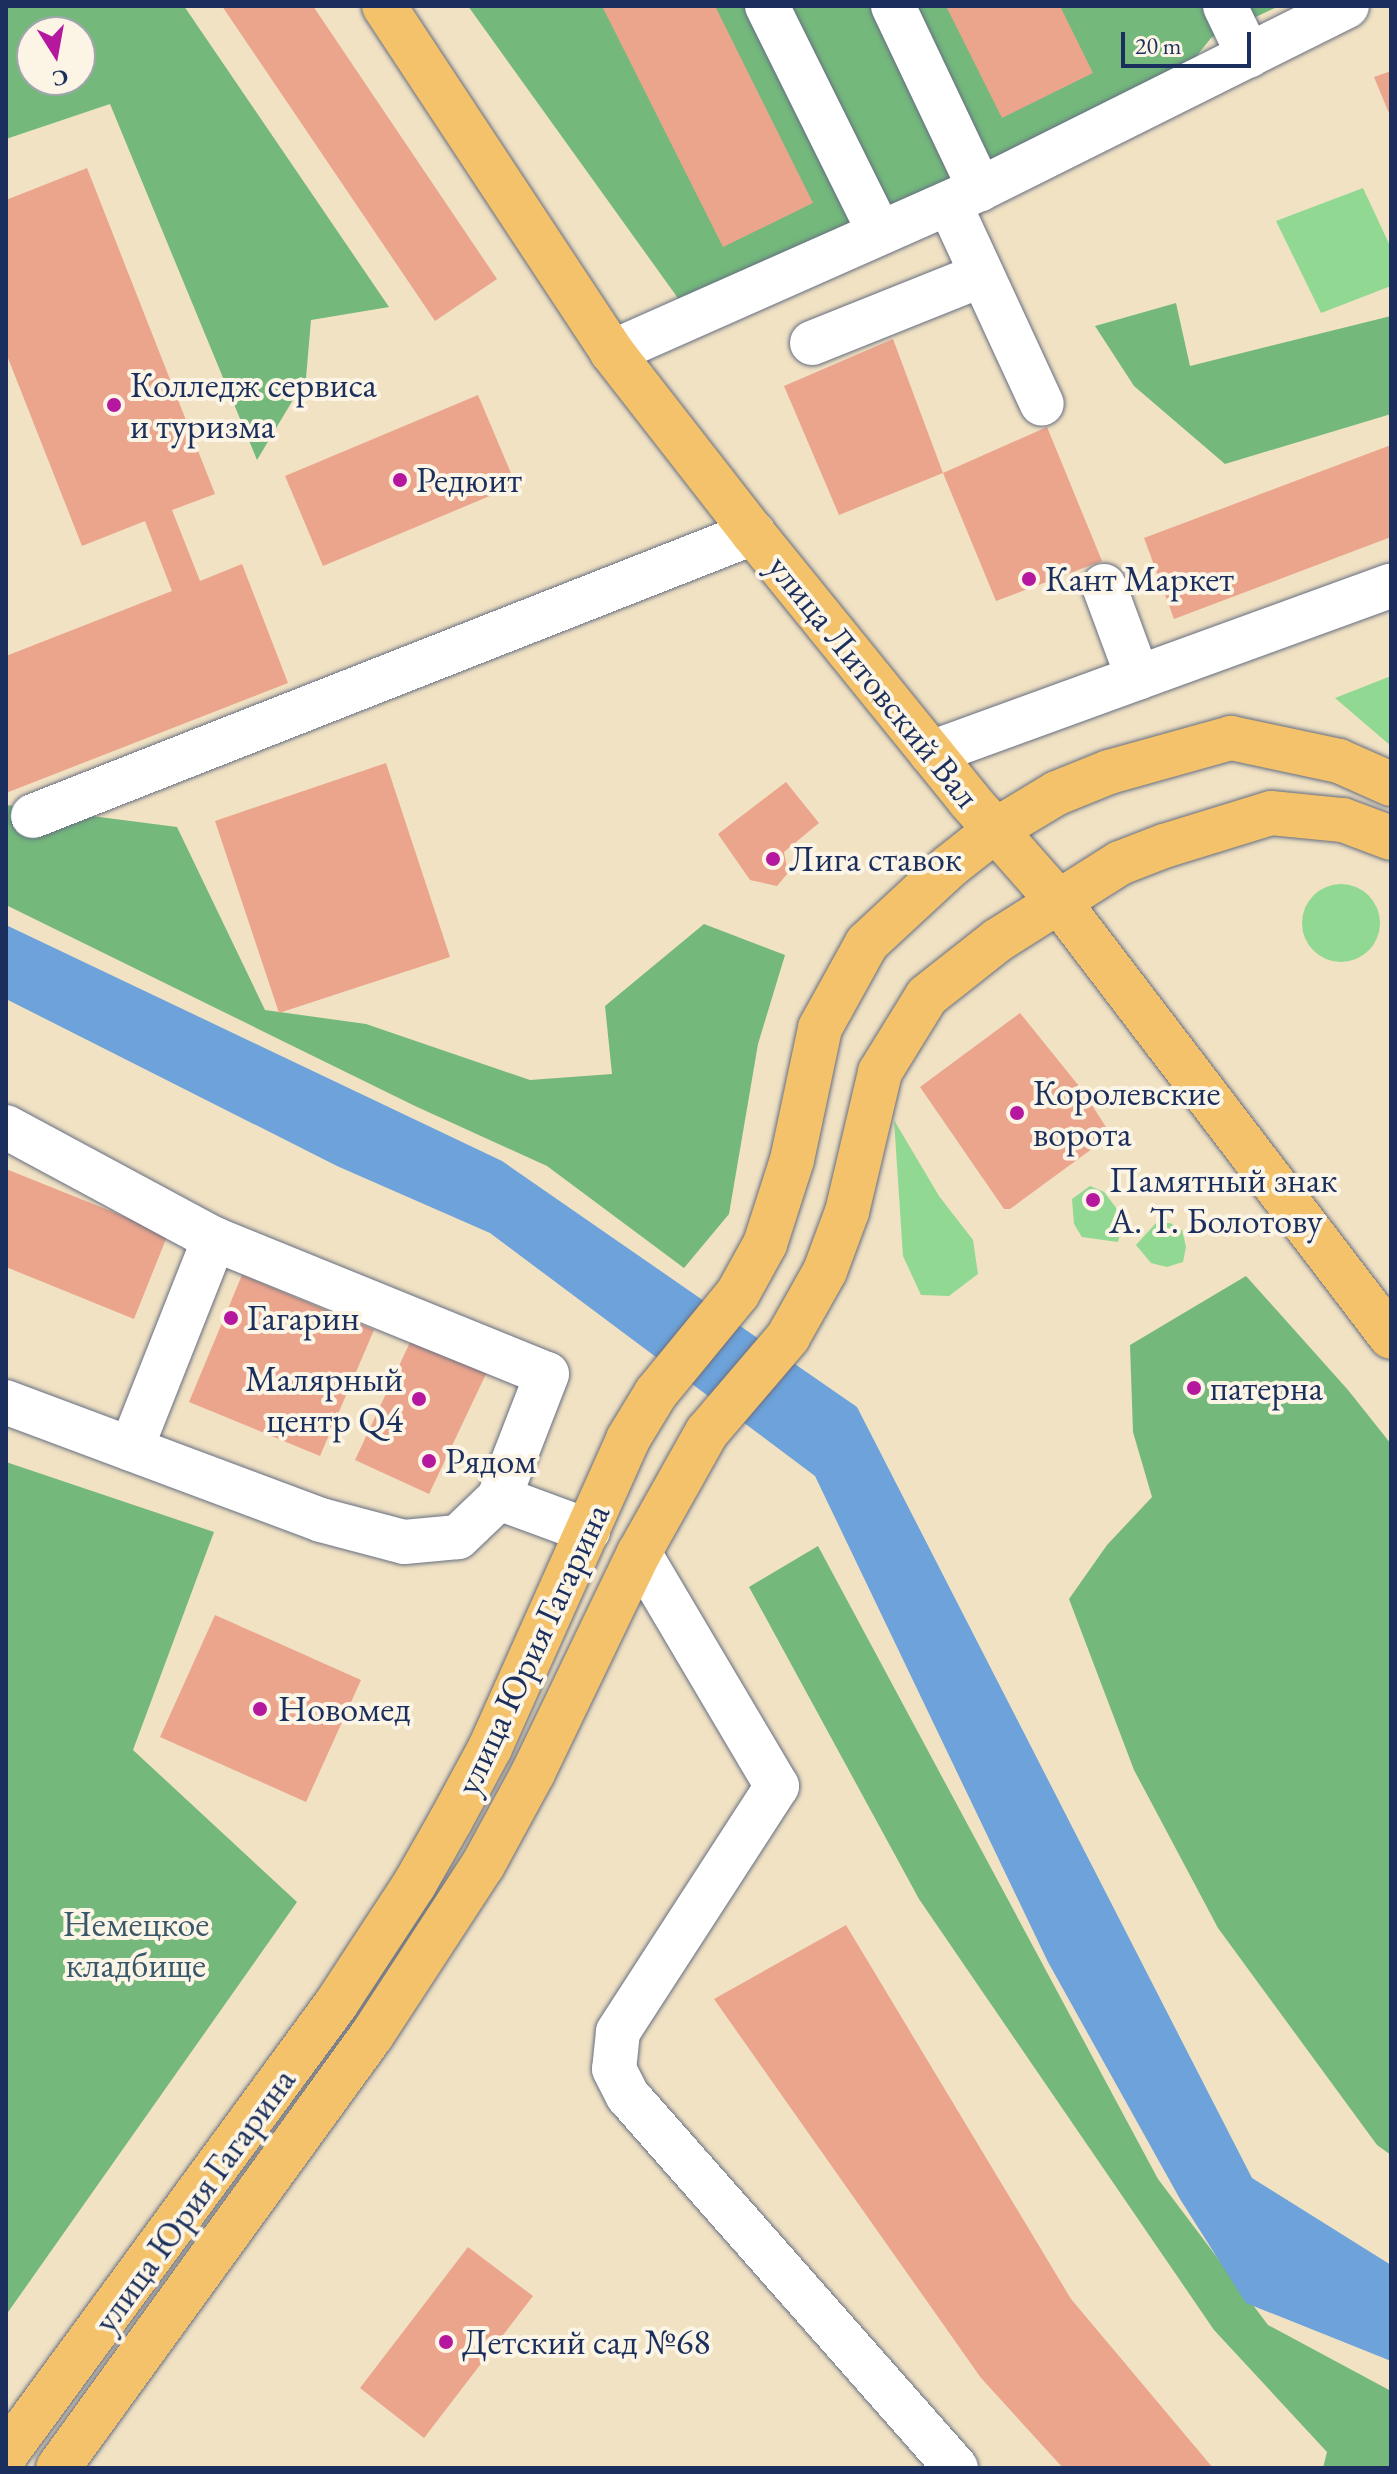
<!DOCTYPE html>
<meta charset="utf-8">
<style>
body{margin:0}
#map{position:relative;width:1397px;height:2474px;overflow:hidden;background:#f1e2c3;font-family:"EB Garamond",serif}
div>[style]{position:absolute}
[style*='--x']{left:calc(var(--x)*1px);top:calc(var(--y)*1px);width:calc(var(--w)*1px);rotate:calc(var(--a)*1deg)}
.green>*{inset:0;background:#91d892}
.round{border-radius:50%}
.forest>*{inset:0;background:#74b87c}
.water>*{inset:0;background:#6da2da}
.building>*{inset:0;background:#eba58d}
.roads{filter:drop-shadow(0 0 2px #666e81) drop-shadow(0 0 2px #666e81)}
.minor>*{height:44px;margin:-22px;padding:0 22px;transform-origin:22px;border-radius:22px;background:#fff}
.major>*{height:44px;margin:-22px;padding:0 22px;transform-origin:22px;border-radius:22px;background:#f3c26a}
.dots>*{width:22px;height:22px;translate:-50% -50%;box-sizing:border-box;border:4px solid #fcf5e5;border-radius:50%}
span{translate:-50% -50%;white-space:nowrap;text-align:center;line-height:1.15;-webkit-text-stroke:8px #fcf5e5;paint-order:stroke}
.poi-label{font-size:36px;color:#1b2f5e}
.left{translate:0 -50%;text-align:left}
.right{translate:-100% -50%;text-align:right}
.street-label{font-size:36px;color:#1b2f5e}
.park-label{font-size:36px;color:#38596b}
.frame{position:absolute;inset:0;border:8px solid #1b2f5e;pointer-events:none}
.north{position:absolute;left:16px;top:16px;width:80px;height:80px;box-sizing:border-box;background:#fcf5e5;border:2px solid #a2a6af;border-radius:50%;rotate:169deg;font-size:22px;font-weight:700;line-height:32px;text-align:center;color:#1b2f5e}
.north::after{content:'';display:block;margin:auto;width:28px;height:36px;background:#b5179e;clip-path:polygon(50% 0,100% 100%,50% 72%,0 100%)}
.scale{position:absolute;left:1121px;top:32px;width:130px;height:36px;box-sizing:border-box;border:4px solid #1b2f5e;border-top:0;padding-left:10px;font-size:24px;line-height:28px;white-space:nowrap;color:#1b2f5e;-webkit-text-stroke:6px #fcf5e5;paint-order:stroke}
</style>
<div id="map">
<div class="green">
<div style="clip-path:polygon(1363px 188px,1391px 248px,1391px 286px,1321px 313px,1276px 221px)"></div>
<div style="clip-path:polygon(1391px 676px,1391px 746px,1335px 698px)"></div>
<div class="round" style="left:1302px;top:884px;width:78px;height:78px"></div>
<div style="clip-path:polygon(894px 1120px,939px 1196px,973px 1240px,978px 1274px,949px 1296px,921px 1295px,903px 1256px)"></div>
<div style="clip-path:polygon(1090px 1186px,1104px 1192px,1124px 1218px,1118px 1242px,1082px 1237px,1074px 1224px,1072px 1199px)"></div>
<div style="clip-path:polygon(1156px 1223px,1170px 1223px,1182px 1230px,1186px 1247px,1183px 1262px,1167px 1267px,1151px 1263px,1136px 1245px)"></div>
</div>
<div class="forest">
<div style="clip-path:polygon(evenodd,6px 6px,184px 6px,389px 307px,311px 320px,306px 378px,257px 460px,110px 104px,6px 139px,6px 6px,80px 32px,80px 80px,32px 80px,32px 32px,80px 32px)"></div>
<div style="clip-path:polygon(468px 6px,1279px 6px,1211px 38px,1139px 128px,703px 333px)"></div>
<div style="clip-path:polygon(1176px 303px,1190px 366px,1391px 316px,1391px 414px,1225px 464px,1134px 386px,1095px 326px)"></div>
<div style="clip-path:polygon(6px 805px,177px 827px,265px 1010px,366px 1024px,530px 1080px,612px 1074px,605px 1006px,704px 924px,785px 955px,758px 1044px,729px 1214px,684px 1268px,547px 1166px,415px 1106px,6px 905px)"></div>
<div style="clip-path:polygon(1246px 1276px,1348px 1390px,1391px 1444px,1391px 2155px,1377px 2145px,1218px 1928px,1134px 1770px,1069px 1599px,1107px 1545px,1152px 1497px,1133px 1432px,1130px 1345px)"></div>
<div style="clip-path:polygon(6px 1462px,214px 1532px,133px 1750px,297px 1902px,6px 2315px)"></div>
<div style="clip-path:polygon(818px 1546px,1158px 2179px,1268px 2325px,1391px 2391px,1391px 2468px,1323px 2468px,1327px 2452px,1214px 2330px,919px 1899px,749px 1587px)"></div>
</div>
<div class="water">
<div style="clip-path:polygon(6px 925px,502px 1161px,857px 1407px,1252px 2178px,1391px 2265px,1391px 2361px,1246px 2303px,1180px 2199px,1048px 1962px,815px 1476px,490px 1233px,337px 1166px,6px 999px)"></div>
</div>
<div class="building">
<div style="clip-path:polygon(222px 6px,313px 6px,497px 279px,435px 321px)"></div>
<div style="clip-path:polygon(602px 6px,715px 6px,813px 203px,723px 247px)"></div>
<div style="clip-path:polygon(946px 6px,1060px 6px,1093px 73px,1002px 118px)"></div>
<div style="clip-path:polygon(1391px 71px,1391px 118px,1374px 77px)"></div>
<div style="clip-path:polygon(87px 168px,215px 494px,172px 510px,200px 581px,242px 564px,288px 683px,6px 793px,6px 656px,172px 591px,145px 521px,82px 546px,6px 353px,6px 200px)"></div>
<div style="clip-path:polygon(893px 339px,943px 473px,839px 515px,784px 386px)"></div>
<div style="clip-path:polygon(478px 395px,516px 485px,323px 566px,285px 476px)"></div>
<div style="clip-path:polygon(1047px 427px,1102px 561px,996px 601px,943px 473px)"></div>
<div style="clip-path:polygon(1391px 445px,1391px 537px,1174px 619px,1144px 538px)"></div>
<div style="clip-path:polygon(386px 763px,450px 957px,279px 1013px,215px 821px)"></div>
<div style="clip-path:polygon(786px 782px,819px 823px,784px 852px,788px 873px,777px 886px,750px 880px,718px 834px)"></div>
<div style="clip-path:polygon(1020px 1013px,1083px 1091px,1111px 1135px,1010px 1209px,1004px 1209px,920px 1087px)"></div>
<div style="clip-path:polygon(6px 1169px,168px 1234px,134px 1319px,6px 1267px)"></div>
<div style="clip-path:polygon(242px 1275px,374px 1330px,320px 1456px,189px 1402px)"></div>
<div style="clip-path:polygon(412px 1338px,487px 1372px,429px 1494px,355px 1460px)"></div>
<div style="clip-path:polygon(215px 1615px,361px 1680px,306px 1802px,160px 1737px)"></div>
<div style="clip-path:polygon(846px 1925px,1071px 2299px,1213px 2468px,1063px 2468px,981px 2378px,714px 1999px)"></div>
<div style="clip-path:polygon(468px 2247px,533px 2296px,424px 2438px,360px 2388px)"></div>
</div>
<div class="roads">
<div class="minor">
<div style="--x:767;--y:6;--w:252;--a:63.6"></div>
<div style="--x:893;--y:6;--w:203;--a:64.6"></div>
<div style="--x:1225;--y:6;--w:55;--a:64.4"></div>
<div style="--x:949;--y:203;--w:221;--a:65.2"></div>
<div style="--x:812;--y:343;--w:183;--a:-21.8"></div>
<div style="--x:612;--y:352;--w:402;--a:-23.9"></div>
<div style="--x:980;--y:189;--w:410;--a:-26.5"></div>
<div style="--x:1104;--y:586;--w:98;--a:69.7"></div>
<div style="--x:931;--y:753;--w:489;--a:-20"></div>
<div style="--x:33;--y:816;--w:774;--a:-21.46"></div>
<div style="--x:6;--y:1127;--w:236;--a:28.3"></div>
<div style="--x:214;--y:1239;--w:359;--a:22.1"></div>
<div style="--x:547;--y:1374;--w:133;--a:111.2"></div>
<div style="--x:499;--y:1498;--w:57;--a:136.4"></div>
<div style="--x:458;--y:1537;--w:54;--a:174.7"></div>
<div style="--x:404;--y:1542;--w:86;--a:-165.2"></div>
<div style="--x:321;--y:1520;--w:336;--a:-159.5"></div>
<div style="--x:131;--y:1449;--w:226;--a:-68.4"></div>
<div style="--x:499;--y:1498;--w:95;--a:20.3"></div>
<div style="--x:639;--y:1553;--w:271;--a:59.4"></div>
<div style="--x:777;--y:1786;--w:293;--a:122.9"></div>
<div style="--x:618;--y:2032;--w:37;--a:96"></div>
<div style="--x:614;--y:2069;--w:30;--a:63"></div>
<div style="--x:628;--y:2096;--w:496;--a:48.6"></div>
</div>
<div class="major">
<div style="--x:384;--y:6;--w:414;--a:56.6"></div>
<div style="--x:612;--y:352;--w:229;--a:52.1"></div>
<div style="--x:753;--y:533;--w:343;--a:51"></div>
<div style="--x:969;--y:800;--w:136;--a:48.6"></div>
<div style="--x:1059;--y:902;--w:547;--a:52.65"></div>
<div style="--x:6;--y:2454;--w:558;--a:-53.75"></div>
<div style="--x:336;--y:2004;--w:142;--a:-56.8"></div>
<div style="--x:414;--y:1885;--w:75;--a:-60.4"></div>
<div style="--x:451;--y:1820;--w:82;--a:-61.6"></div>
<div style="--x:490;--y:1748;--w:338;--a:-65.9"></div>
<div style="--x:628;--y:1439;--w:54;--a:-58.7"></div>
<div style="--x:656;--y:1393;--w:129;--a:-50.6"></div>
<div style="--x:738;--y:1293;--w:56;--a:-61.1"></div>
<div style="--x:765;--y:1244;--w:88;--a:-72.2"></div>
<div style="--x:792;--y:1160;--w:135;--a:-78"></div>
<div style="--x:820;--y:1028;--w:97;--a:-61.1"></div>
<div style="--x:867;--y:943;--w:113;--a:-42.9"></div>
<div style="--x:950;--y:866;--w:60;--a:-38.2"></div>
<div style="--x:997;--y:829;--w:70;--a:-31"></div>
<div style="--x:1057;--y:793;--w:56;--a:-22"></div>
<div style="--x:1109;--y:772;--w:127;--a:-15.6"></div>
<div style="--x:1231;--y:738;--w:110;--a:12"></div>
<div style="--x:1339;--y:761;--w:57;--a:23.9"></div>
<div style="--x:58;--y:2468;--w:535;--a:-54.05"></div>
<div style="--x:372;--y:2035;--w:203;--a:-56.9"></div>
<div style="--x:483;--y:1865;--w:105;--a:-61.5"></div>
<div style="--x:533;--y:1773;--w:244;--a:-64.3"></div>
<div style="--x:639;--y:1553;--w:139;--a:-60.7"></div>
<div style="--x:707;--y:1432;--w:125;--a:-49.5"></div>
<div style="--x:788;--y:1337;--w:76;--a:-60.7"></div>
<div style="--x:825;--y:1271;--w:63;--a:-69.6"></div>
<div style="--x:847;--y:1212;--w:144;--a:-76.7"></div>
<div style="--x:880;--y:1072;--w:89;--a:-58.3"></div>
<div style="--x:927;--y:996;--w:90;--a:-38.3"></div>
<div style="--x:998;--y:940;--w:144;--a:-32.3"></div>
<div style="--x:1120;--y:863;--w:47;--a:-21.1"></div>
<div style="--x:1164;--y:846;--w:112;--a:-17.1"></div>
<div style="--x:1271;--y:813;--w:72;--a:5.6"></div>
<div style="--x:1343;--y:820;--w:51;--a:20.6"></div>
</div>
</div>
<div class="dots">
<div style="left:114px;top:405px;background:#b5179e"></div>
<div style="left:400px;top:480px;background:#b5179e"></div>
<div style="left:1029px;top:579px;background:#b5179e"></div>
<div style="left:773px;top:859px;background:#b5179e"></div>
<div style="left:1017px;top:1113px;background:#b5179e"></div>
<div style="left:1093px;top:1200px;background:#b5179e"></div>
<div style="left:231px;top:1318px;background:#b5179e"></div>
<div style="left:1194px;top:1388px;background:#b5179e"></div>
<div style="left:419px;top:1399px;background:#b5179e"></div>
<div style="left:429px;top:1461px;background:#b5179e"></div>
<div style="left:260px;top:1709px;background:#b5179e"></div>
<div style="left:446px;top:2342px;background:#b5179e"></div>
</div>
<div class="poi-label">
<span class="left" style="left:130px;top:405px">Колледж сервиса<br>и туризма</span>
<span class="left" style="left:416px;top:480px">Редюит</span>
<span class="left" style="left:1045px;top:579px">Кант Маркет</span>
<span class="left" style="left:789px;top:859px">Лига ставок</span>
<span class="left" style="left:1033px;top:1113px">Королевские<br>ворота</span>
<span class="left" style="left:1109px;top:1200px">Памятный знак<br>А. Т. Болотову</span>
<span class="left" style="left:247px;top:1318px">Гагарин</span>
<span class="right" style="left:403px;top:1399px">Малярный<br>центр Q4</span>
<span class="left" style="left:1210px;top:1388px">патерна</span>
<span class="left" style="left:445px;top:1461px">Рядом</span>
<span class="left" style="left:278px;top:1709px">Новомед</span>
<span class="left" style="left:462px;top:2342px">Детский сад №68</span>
</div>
<div class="street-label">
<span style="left:874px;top:681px;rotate:51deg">улица Литовский Вал</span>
<span style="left:532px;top:1649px;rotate:-65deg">улица Юрия Гагарина</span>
<span style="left:194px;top:2200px;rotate:-54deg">улица Юрия Гагарина</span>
</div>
<div class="park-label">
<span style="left:136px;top:1944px">Немецкое<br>кладбище</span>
</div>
<div class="frame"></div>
<div class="north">С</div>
<div class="scale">20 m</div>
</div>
